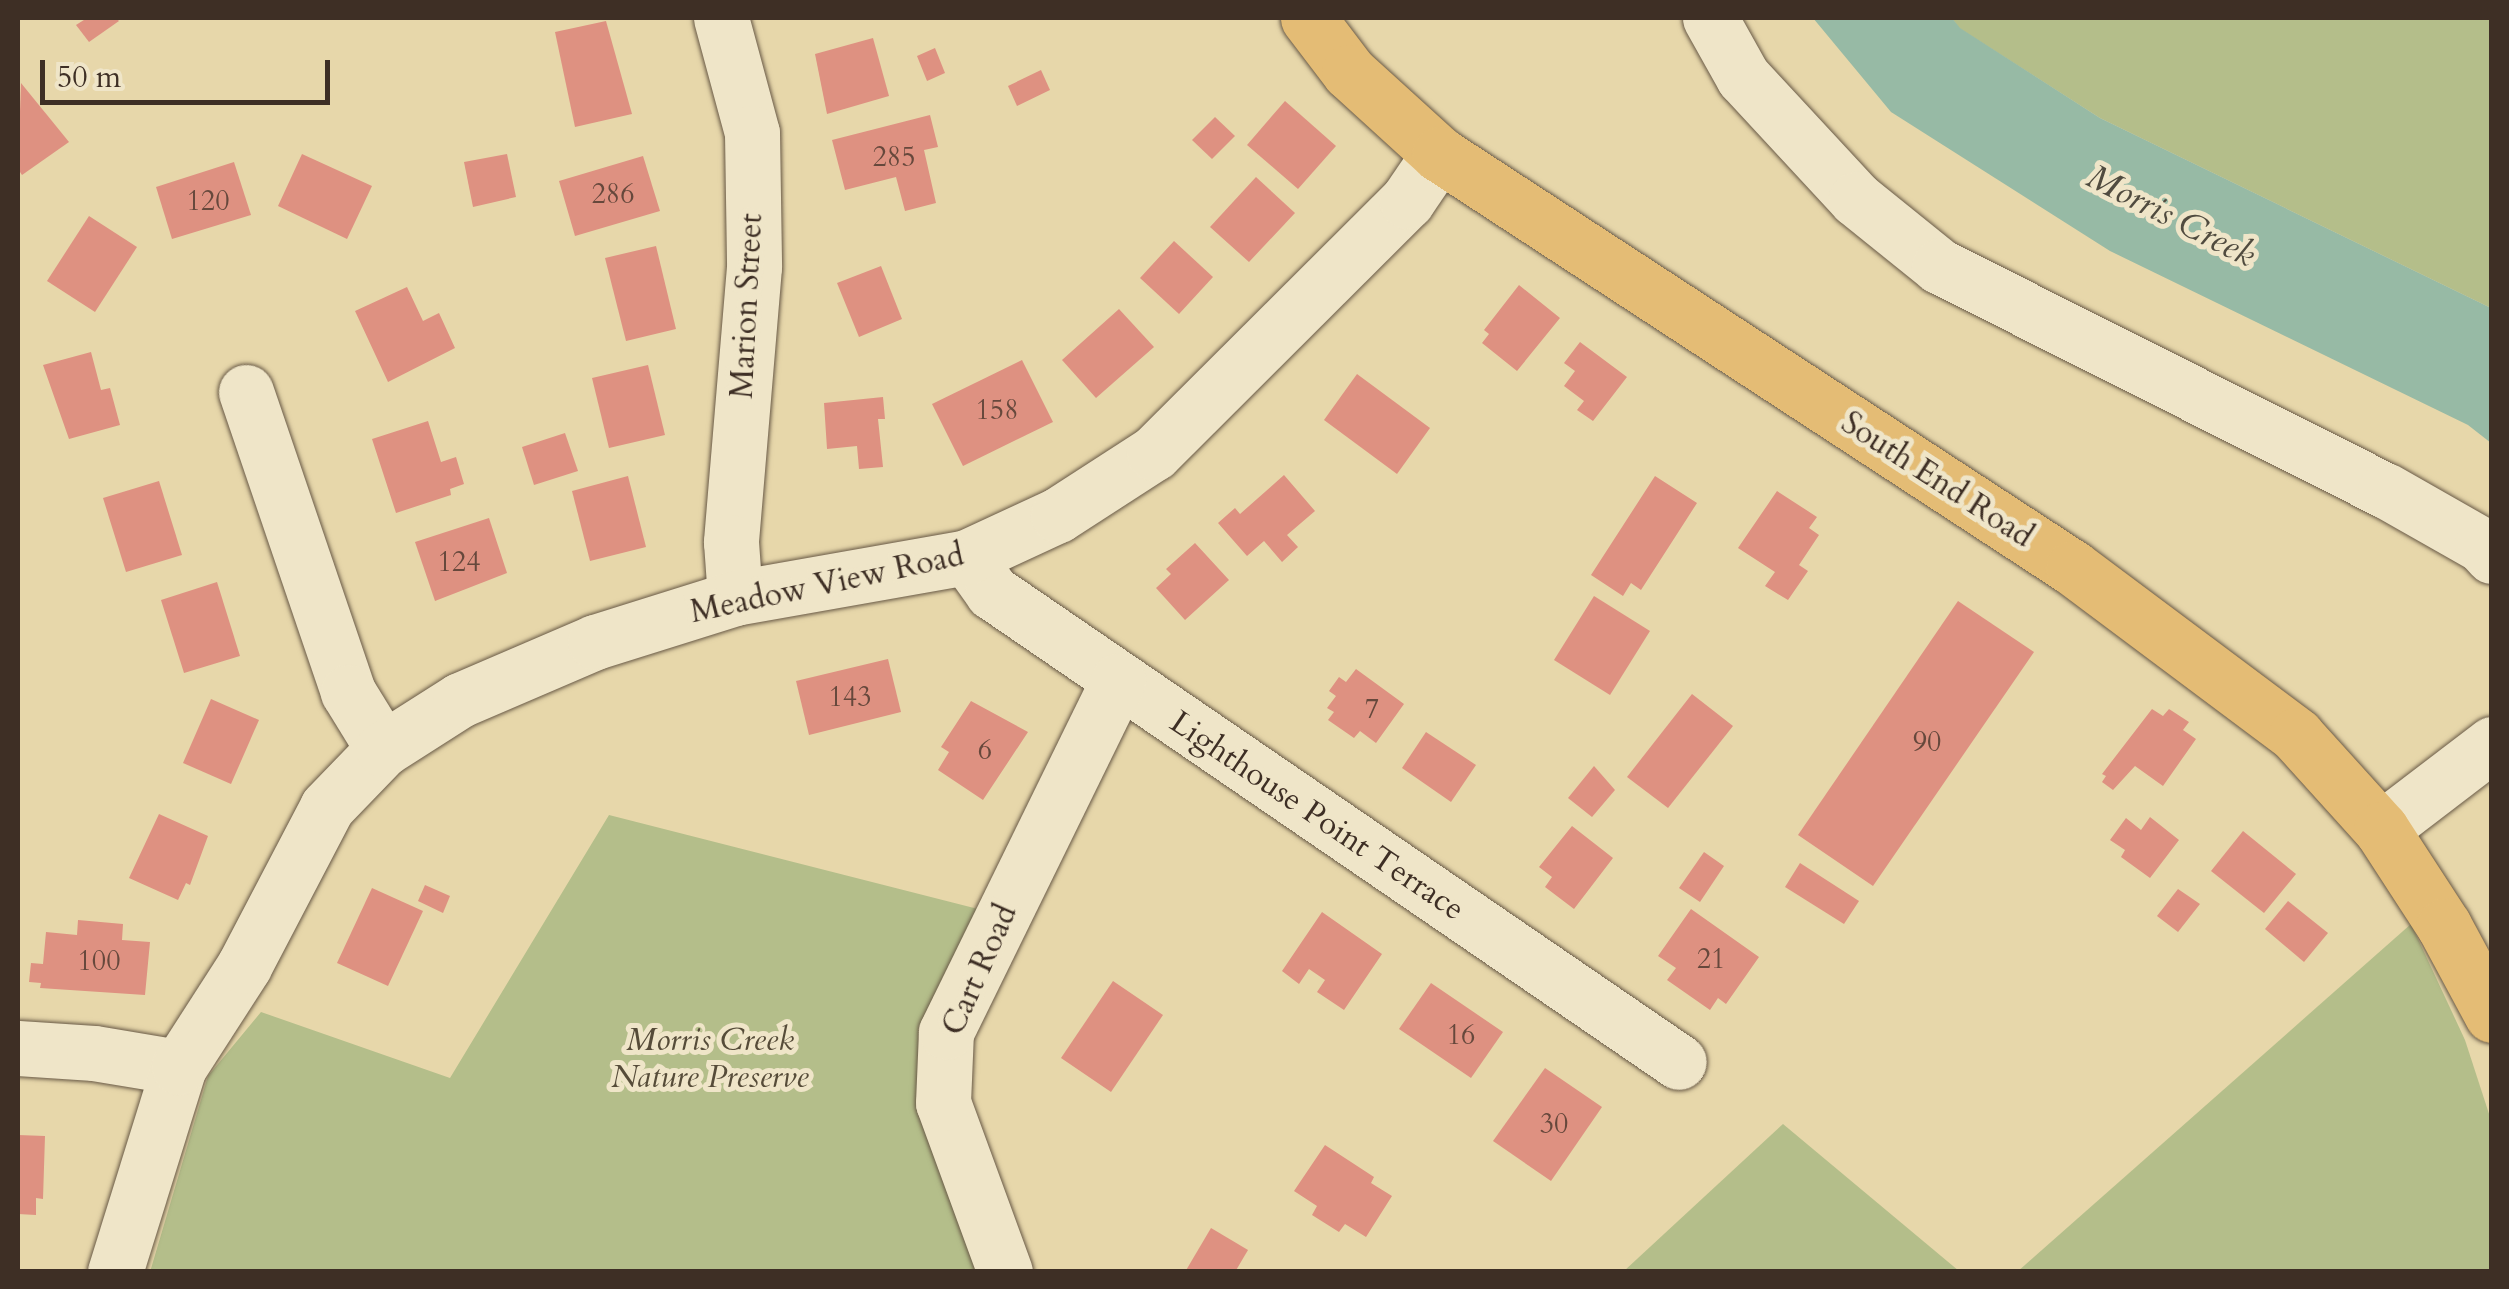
<!DOCTYPE html>
<style>
body{margin:0}
#map{position:relative;width:2509px;height:1289px;overflow:hidden;background:#e7d7aa;font-family:Cardo,serif}
div>[style]{position:absolute}
[style*='--x']{left:calc(var(--x)*1px);top:calc(var(--y)*1px);width:calc(var(--w)*1px);rotate:calc(var(--a)*1deg)}
.green>*{inset:0;background:#b4be8a}
.water>*{inset:0;background:#97baa5}
.building>*{inset:0;background:#de9181}
.roads{filter:drop-shadow(0 0 2px #685946) drop-shadow(0 0 2px #685946)}
.minor>*{height:55px;margin:-27.5px;padding:0 27.5px;transform-origin:27.5px;border-radius:27.5px;background:#efe5c8}
.major>*{height:55px;margin:-27.5px;padding:0 27.5px;transform-origin:27.5px;border-radius:27.5px;background:#e4bc75}
span{translate:-50% -50%;white-space:nowrap;text-align:center;line-height:1.15;-webkit-text-stroke:10px #efe5c8;paint-order:stroke}
.number-label{font-size:28px;color:#66483c}
.number-label span{-webkit-text-stroke-width:0}
.street-label{font-size:32px;color:#3e2f25}
.park-label{font-size:32px;color:#564c39;font-style:italic}
.water-label{font-size:35px;color:#504b3f;font-style:italic}
.frame{position:absolute;inset:0;border:20px solid #3e2f25;pointer-events:none}
.scale{position:absolute;left:40px;top:60px;width:290px;height:45px;box-sizing:border-box;border:5px solid #3e2f25;border-top:0;padding-left:12px;font-size:30px;line-height:35px;white-space:nowrap;color:#3e2f25;-webkit-text-stroke:8px #efe5c8;paint-order:stroke}
</style>
<div id="map">
<div class="green">
<div style="clip-path:polygon(1952px 18px,2491px 18px,2491px 308px,2100px 118px,1959px 28px)"></div>
<div style="clip-path:polygon(609px 815px,978px 909px,924px 1028px,978px 1271px,150px 1272px,208px 1076px,261px 1012px,450px 1078px)"></div>
<div style="clip-path:polygon(2411px 924px,2465px 1040px,2491px 1120px,2491px 1271px,2017px 1272px)"></div>
<div style="clip-path:polygon(1783px 1124px,1959px 1271px,1624px 1271px)"></div>
</div>
<div class="water">
<div style="clip-path:polygon(1813px 18px,1952px 18px,1960px 28px,2100px 118px,2491px 308px,2491px 443px,2468px 425px,2110px 251px,1891px 112px)"></div>
</div>
<div class="building">
<div style="clip-path:polygon(87px 18px,116px 18px,119px 21px,89px 42px,76px 25px)"></div>
<div style="clip-path:polygon(606px 21px,632px 114px,575px 127px,555px 32px)"></div>
<div style="clip-path:polygon(873px 38px,889px 96px,827px 114px,815px 54px)"></div>
<div style="clip-path:polygon(935px 48px,945px 73px,927px 81px,917px 56px)"></div>
<div style="clip-path:polygon(1041px 70px,1050px 90px,1017px 106px,1008px 86px)"></div>
<div style="clip-path:polygon(21px 83px,69px 142px,22px 175px,18px 169px)"></div>
<div style="clip-path:polygon(1285px 101px,1336px 146px,1298px 189px,1247px 145px)"></div>
<div style="clip-path:polygon(930px 115px,938px 147px,924px 150px,936px 203px,905px 211px,896px 177px,845px 190px,832px 140px)"></div>
<div style="clip-path:polygon(1215px 117px,1235px 136px,1212px 159px,1192px 140px)"></div>
<div style="clip-path:polygon(302px 154px,372px 186px,347px 239px,278px 206px)"></div>
<div style="clip-path:polygon(507px 154px,516px 197px,473px 207px,464px 162px)"></div>
<div style="clip-path:polygon(643px 156px,660px 211px,575px 236px,559px 181px)"></div>
<div style="clip-path:polygon(234px 162px,251px 215px,172px 239px,156px 187px)"></div>
<div style="clip-path:polygon(1256px 177px,1295px 213px,1249px 262px,1210px 227px)"></div>
<div style="clip-path:polygon(89px 216px,137px 247px,95px 312px,47px 281px)"></div>
<div style="clip-path:polygon(1174px 241px,1213px 277px,1179px 314px,1140px 278px)"></div>
<div style="clip-path:polygon(656px 246px,676px 329px,626px 341px,605px 258px)"></div>
<div style="clip-path:polygon(881px 266px,902px 319px,859px 337px,837px 283px)"></div>
<div style="clip-path:polygon(1519px 285px,1560px 318px,1517px 371px,1482px 343px,1489px 334px,1484px 330px)"></div>
<div style="clip-path:polygon(407px 287px,423px 321px,439px 313px,455px 348px,388px 382px,355px 311px)"></div>
<div style="clip-path:polygon(1119px 309px,1154px 347px,1096px 398px,1062px 360px)"></div>
<div style="clip-path:polygon(1580px 342px,1627px 377px,1593px 421px,1577px 410px,1584px 401px,1564px 386px,1575px 371px,1564px 363px)"></div>
<div style="clip-path:polygon(91px 352px,101px 390px,110px 388px,120px 425px,69px 439px,43px 365px)"></div>
<div style="clip-path:polygon(1022px 360px,1053px 422px,963px 466px,932px 404px)"></div>
<div style="clip-path:polygon(648px 365px,665px 435px,609px 448px,592px 378px)"></div>
<div style="clip-path:polygon(1357px 374px,1430px 428px,1397px 474px,1324px 420px)"></div>
<div style="clip-path:polygon(883px 397px,885px 419px,878px 419px,883px 467px,859px 469px,857px 446px,827px 449px,824px 403px)"></div>
<div style="clip-path:polygon(428px 421px,441px 462px,456px 457px,464px 484px,450px 489px,451px 495px,396px 513px,372px 439px)"></div>
<div style="clip-path:polygon(565px 433px,578px 471px,534px 485px,522px 447px)"></div>
<div style="clip-path:polygon(1284px 475px,1315px 511px,1287px 535px,1298px 547px,1282px 562px,1264px 541px,1247px 556px,1218px 523px,1235px 508px,1240px 514px)"></div>
<div style="clip-path:polygon(628px 476px,646px 547px,590px 561px,572px 491px)"></div>
<div style="clip-path:polygon(1655px 476px,1697px 503px,1641px 590px,1631px 583px,1623px 596px,1591px 575px)"></div>
<div style="clip-path:polygon(159px 481px,182px 555px,126px 572px,103px 498px)"></div>
<div style="clip-path:polygon(1777px 491px,1817px 517px,1809px 528px,1819px 535px,1799px 565px,1808px 571px,1788px 600px,1765px 586px,1775px 572px,1738px 548px)"></div>
<div style="clip-path:polygon(489px 518px,507px 573px,435px 601px,415px 542px)"></div>
<div style="clip-path:polygon(1195px 543px,1229px 580px,1185px 620px,1156px 588px,1171px 574px,1166px 569px)"></div>
<div style="clip-path:polygon(217px 582px,240px 656px,184px 673px,161px 600px)"></div>
<div style="clip-path:polygon(1594px 596px,1650px 631px,1610px 695px,1554px 660px)"></div>
<div style="clip-path:polygon(1958px 601px,2034px 652px,1873px 886px,1798px 835px)"></div>
<div style="clip-path:polygon(888px 659px,901px 712px,809px 735px,796px 681px)"></div>
<div style="clip-path:polygon(1356px 669px,1404px 704px,1376px 743px,1360px 731px,1354px 738px,1328px 720px,1334px 712px,1327px 708px,1336px 696px,1329px 691px,1339px 677px,1346px 682px)"></div>
<div style="clip-path:polygon(1692px 694px,1733px 726px,1668px 808px,1627px 777px)"></div>
<div style="clip-path:polygon(211px 699px,259px 720px,231px 784px,183px 763px)"></div>
<div style="clip-path:polygon(971px 701px,1028px 732px,983px 800px,938px 770px,949px 752px,941px 747px)"></div>
<div style="clip-path:polygon(2152px 709px,2163px 716px,2169px 709px,2189px 722px,2183px 730px,2196px 739px,2163px 786px,2135px 766px,2113px 790px,2102px 782px,2106px 776px,2102px 774px)"></div>
<div style="clip-path:polygon(1426px 732px,1476px 765px,1451px 802px,1402px 768px)"></div>
<div style="clip-path:polygon(1594px 766px,1615px 790px,1592px 817px,1568px 798px)"></div>
<div style="clip-path:polygon(159px 814px,208px 836px,190px 885px,186px 883px,178px 900px,129px 878px)"></div>
<div style="clip-path:polygon(2150px 817px,2179px 840px,2150px 878px,2121px 857px,2125px 850px,2110px 840px,2126px 818px,2141px 830px)"></div>
<div style="clip-path:polygon(1572px 826px,1613px 858px,1574px 909px,1545px 887px,1552px 877px,1539px 867px)"></div>
<div style="clip-path:polygon(2243px 831px,2296px 874px,2264px 913px,2211px 871px)"></div>
<div style="clip-path:polygon(1704px 852px,1724px 866px,1700px 902px,1679px 888px)"></div>
<div style="clip-path:polygon(1800px 863px,1859px 901px,1844px 924px,1785px 887px)"></div>
<div style="clip-path:polygon(425px 885px,450px 896px,443px 913px,418px 901px)"></div>
<div style="clip-path:polygon(372px 888px,423px 911px,388px 986px,337px 963px)"></div>
<div style="clip-path:polygon(2178px 889px,2200px 904px,2178px 932px,2157px 916px)"></div>
<div style="clip-path:polygon(2288px 901px,2328px 933px,2304px 962px,2265px 929px)"></div>
<div style="clip-path:polygon(1691px 909px,1759px 957px,1726px 1004px,1718px 998px,1710px 1010px,1667px 980px,1676px 968px,1658px 956px)"></div>
<div style="clip-path:polygon(1322px 912px,1382px 954px,1344px 1010px,1317px 992px,1325px 980px,1309px 969px,1299px 984px,1282px 971px)"></div>
<div style="clip-path:polygon(78px 920px,123px 924px,122px 940px,150px 942px,145px 995px,40px 988px,41px 983px,29px 982px,31px 963px,43px 964px,46px 932px,77px 935px)"></div>
<div style="clip-path:polygon(1113px 981px,1163px 1015px,1111px 1092px,1061px 1058px)"></div>
<div style="clip-path:polygon(1431px 983px,1503px 1032px,1471px 1078px,1399px 1029px)"></div>
<div style="clip-path:polygon(1545px 1068px,1602px 1107px,1551px 1181px,1493px 1141px)"></div>
<div style="clip-path:polygon(18px 1135px,45px 1136px,43px 1199px,36px 1198px,36px 1215px,18px 1214px)"></div>
<div style="clip-path:polygon(1325px 1145px,1374px 1177px,1371px 1183px,1392px 1196px,1366px 1237px,1345px 1224px,1339px 1232px,1312px 1215px,1317px 1206px,1294px 1191px)"></div>
<div style="clip-path:polygon(1211px 1228px,1248px 1250px,1235px 1272px,1185px 1272px)"></div>
</div>
<div class="roads">
<div class="minor">
<div style="--x:721;--y:18;--w:119;--a:74.9"></div>
<div style="--x:752;--y:133;--w:134;--a:89.1"></div>
<div style="--x:754;--y:267;--w:276;--a:94.8"></div>
<div style="--x:731;--y:542;--w:56;--a:85.9"></div>
<div style="--x:1710;--y:18;--w:68;--a:60.8"></div>
<div style="--x:1743;--y:77;--w:166;--a:47.2"></div>
<div style="--x:1856;--y:199;--w:107;--a:38.9"></div>
<div style="--x:1939;--y:266;--w:499;--a:26.7"></div>
<div style="--x:2385;--y:490;--w:112;--a:29.6"></div>
<div style="--x:2482;--y:545;--w:15;--a:48"></div>
<div style="--x:246;--y:392;--w:317;--a:71.2"></div>
<div style="--x:348;--y:692;--w:67;--a:58.4"></div>
<div style="--x:967;--y:557;--w:43;--a:54.5"></div>
<div style="--x:992;--y:592;--w:832;--a:34.38"></div>
<div style="--x:2381;--y:829;--w:140;--a:-37.4"></div>
<div style="--x:18;--y:1048;--w:76;--a:3.8"></div>
<div style="--x:94;--y:1053;--w:86;--a:9.4"></div>
<div style="--x:115;--y:1272;--w:215;--a:-72.7"></div>
<div style="--x:179;--y:1067;--w:120;--a:-57.2"></div>
<div style="--x:244;--y:966;--w:179;--a:-62.4"></div>
<div style="--x:327;--y:807;--w:81;--a:-46"></div>
<div style="--x:383;--y:749;--w:91;--a:-32.5"></div>
<div style="--x:460;--y:700;--w:147;--a:-23.2"></div>
<div style="--x:595;--y:642;--w:147;--a:-17.4"></div>
<div style="--x:735;--y:598;--w:236;--a:-10"></div>
<div style="--x:967;--y:557;--w:100;--a:-24.8"></div>
<div style="--x:1058;--y:515;--w:114;--a:-32.9"></div>
<div style="--x:1154;--y:453;--w:357;--a:-44.9"></div>
<div style="--x:1407;--y:201;--w:57;--a:-55.8"></div>
<div style="--x:1005;--y:1272;--w:180;--a:-110.1"></div>
<div style="--x:943;--y:1103;--w:71;--a:-87.6"></div>
<div style="--x:946;--y:1032;--w:391;--a:-63.9"></div>
</div>
<div class="major">
<div style="--x:1308;--y:18;--w:68;--a:52.8"></div>
<div style="--x:1349;--y:72;--w:122;--a:42.3"></div>
<div style="--x:1439;--y:154;--w:757;--a:33.14"></div>
<div style="--x:2073;--y:568;--w:279;--a:36.8"></div>
<div style="--x:2296;--y:735;--w:127;--a:47.9"></div>
<div style="--x:2381;--y:829;--w:116;--a:57"></div>
<div style="--x:2444;--y:926;--w:101;--a:61.7"></div>
</div>
</div>
<div class="number-label">
<span style="left:894px;top:157px">285</span>
<span style="left:613px;top:194px">286</span>
<span style="left:208px;top:201px">120</span>
<span style="left:997px;top:410px">158</span>
<span style="left:459px;top:562px">124</span>
<span style="left:850px;top:697px">143</span>
<span style="left:1372px;top:709px">7</span>
<span style="left:1927px;top:742px">90</span>
<span style="left:985px;top:750px">6</span>
<span style="left:1711px;top:959px">21</span>
<span style="left:99px;top:961px">100</span>
<span style="left:1461px;top:1035px">16</span>
<span style="left:1554px;top:1124px">30</span>
</div>
<div class="street-label">
<span style="left:747px;top:306px;rotate:-87deg">Marion Street</span>
<span style="left:1937px;top:480px;rotate:33deg">South End Road</span>
<span style="left:827px;top:584px;rotate:-12deg">Meadow View Road</span>
<span style="left:1317px;top:816px;rotate:34deg">Lighthouse Point Terrace</span>
<span style="left:980px;top:970px;rotate:-66deg">Cart Road</span>
</div>
<div class="park-label">
<span style="left:710px;top:1059px">Morris Creek<br>Nature Preserve</span>
</div>
<div class="water-label">
<span style="left:2171px;top:216px;rotate:27deg">Morris Creek</span>
</div>
<div class="frame"></div>
<div class="scale">50 m</div>
</div>
